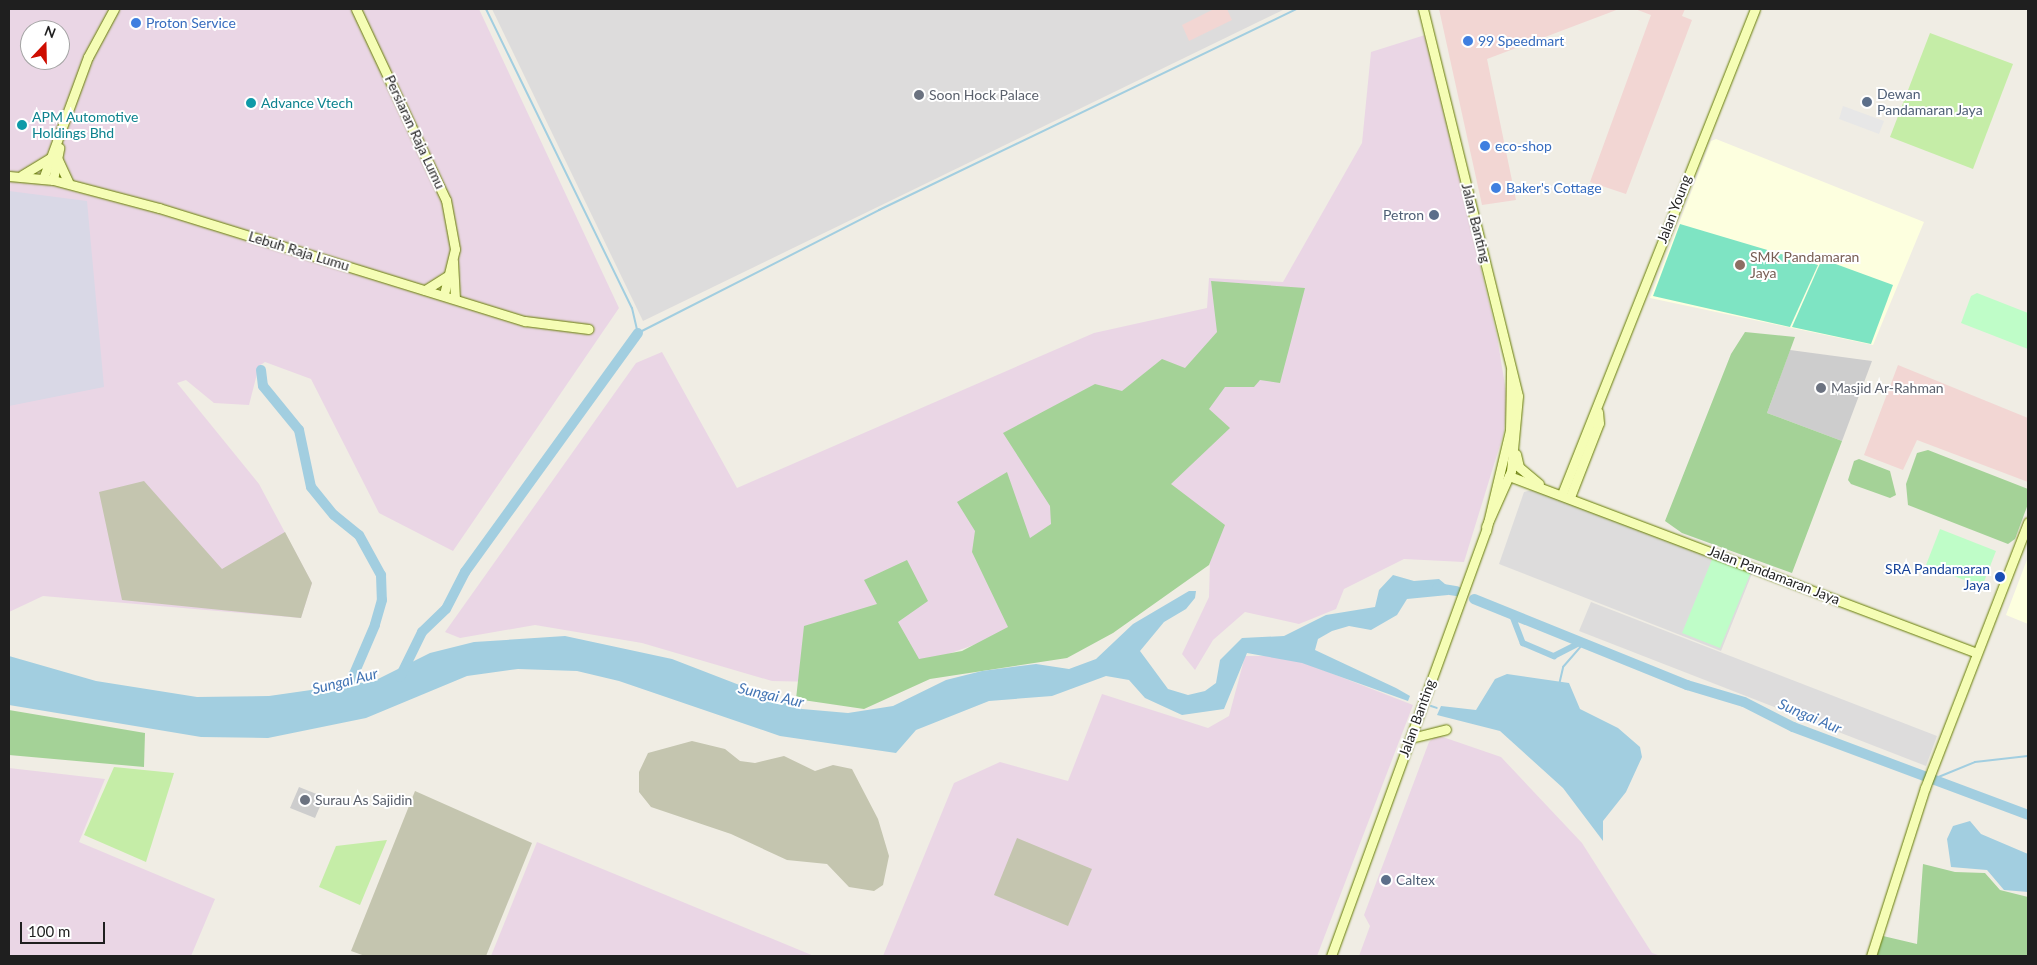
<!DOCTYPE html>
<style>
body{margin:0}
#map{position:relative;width:2037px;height:965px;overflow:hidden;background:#f0ede4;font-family:Lato,sans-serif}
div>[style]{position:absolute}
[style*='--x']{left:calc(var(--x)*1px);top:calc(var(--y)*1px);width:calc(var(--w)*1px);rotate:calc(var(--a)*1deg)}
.residential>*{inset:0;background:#dddcdc}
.commercial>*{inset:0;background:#f2d6d3}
.industrial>*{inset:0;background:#ead6e5}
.education>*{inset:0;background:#fdffdf}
.religious>*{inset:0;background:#cdcdcd}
.construction>*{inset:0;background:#c4c5af}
.grass>*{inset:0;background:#c5eda7}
.forest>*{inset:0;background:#a4d297}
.park>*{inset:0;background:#bffdc8}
.pitch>*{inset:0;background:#7ee4c3}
.parking>*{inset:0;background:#e7e7e7}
.plaza>*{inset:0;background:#d9d8e6}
.water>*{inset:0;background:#a2cee0}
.stream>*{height:2px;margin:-1px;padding:0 1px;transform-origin:1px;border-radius:1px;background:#a2cee0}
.canal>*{height:5.5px;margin:-2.75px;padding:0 2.75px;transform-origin:2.75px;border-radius:2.75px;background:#a2cee0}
.river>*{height:10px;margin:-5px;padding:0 5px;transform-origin:5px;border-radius:5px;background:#a2cee0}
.roads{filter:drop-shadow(0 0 1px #667c00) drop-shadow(0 0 1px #667c00)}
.secondary>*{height:9px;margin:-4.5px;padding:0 4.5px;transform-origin:4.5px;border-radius:4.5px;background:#f5fdb5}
.dots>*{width:14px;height:14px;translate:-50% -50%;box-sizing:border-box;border:2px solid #fff;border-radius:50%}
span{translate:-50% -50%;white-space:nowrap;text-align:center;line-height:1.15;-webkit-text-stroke:4px #fff;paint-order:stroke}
.shop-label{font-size:14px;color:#366cbe}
.left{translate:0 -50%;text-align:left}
.service-label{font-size:14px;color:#4e5e75}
.right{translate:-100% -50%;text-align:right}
.worship-label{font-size:14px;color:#5b616d}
.culture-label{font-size:14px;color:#0d838f}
.street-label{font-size:14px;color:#1f1f1f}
.education-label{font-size:14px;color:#785e54}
.transit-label{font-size:14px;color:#164399}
.water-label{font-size:15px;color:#4576b5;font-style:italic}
.frame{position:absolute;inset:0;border:10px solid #1f1f1f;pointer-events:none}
.north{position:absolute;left:20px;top:20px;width:50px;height:50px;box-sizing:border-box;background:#fff;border:1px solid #a5a5a5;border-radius:50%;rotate:21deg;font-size:14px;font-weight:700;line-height:20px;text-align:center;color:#1f1f1f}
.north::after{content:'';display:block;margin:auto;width:18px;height:22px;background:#ce0d00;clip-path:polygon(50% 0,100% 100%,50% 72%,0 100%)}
.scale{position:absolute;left:20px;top:922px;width:85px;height:22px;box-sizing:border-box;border:2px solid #1f1f1f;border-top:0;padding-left:6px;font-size:15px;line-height:18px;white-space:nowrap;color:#1f1f1f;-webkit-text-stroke:4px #fff;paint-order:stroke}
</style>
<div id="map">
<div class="residential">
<div style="clip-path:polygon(492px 9px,1285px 9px,643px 321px)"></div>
<div style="clip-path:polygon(1532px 490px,1753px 571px,1721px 651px,1499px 564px,1524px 492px)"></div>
<div style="clip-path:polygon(1591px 602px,1937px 736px,1926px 766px,1579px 631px)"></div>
</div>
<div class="commercial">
<div style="clip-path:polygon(1214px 9px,1227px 9px,1232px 20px,1189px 41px,1182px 25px)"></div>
<div style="clip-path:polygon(1439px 9px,1619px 9px,1487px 59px,1516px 200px,1482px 205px)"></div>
<div style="clip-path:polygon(1635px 9px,1685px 9px,1682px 16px,1692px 20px,1626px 194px,1590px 182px,1651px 15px)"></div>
<div style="clip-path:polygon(1898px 365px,2028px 418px,2028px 482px,1917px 440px,1903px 470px,1864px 455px)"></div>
</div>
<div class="industrial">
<div style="clip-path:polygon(evenodd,9px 9px,479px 9px,619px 308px,453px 551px,379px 513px,311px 379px,265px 362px,259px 366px,249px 405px,214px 403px,186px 380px,177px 383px,259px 484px,312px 583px,301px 618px,43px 596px,9px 612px,9px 9px,30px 30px,60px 30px,60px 60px,30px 60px,30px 30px)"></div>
<div style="clip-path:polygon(1425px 35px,1497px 336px,1507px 398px,1504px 432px,1464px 562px,1404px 559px,1344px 589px,1336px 609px,1299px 624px,1245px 612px,1213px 640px,1195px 670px,1182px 654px,1209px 597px,1211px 525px,1016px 630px,866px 683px,772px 681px,642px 643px,535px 625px,460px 638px,445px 632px,636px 363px,662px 352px,737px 488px,1094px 333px,1207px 308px,1209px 278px,1283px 282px,1362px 143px,1371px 52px)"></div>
<div style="clip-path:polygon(1245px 656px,1287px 656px,1413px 705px,1317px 956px,883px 956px,954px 783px,1000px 762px,1068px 781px,1102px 694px,1208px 728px,1229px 716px)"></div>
<div style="clip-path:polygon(1437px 735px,1501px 757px,1582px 843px,1652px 953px,1661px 956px,1359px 956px,1370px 926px,1364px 915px,1429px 742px)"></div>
<div style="clip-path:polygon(9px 768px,105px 779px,79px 842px,215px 899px,191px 956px,9px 956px)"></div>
<div style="clip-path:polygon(537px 842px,814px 956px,491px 956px)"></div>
</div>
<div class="education">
<div style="clip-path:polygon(1716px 139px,1924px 222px,1873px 345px,1650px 298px,1711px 141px)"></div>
<div style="clip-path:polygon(2028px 557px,2028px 624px,2006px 615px)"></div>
</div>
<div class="religious">
<div style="clip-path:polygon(1790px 350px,1872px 361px,1842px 441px,1767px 413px)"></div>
<div style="clip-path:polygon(299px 787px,324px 797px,315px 818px,290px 808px)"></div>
</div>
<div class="construction">
<div style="clip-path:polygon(144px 481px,222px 569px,285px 532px,312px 583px,301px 618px,122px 600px,99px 492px)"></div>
<div style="clip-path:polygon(692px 741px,725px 749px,740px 761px,755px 763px,784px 756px,815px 771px,833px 765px,852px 769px,878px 819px,889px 856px,883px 885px,874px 891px,849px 887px,827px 864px,787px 860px,731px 834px,651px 807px,639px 792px,639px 772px,648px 753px)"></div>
<div style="clip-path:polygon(415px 791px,532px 843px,486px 956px,365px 956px,351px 951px)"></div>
<div style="clip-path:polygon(1017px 838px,1092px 869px,1068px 926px,994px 895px)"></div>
</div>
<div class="grass">
<div style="clip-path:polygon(1930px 33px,2013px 64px,1973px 169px,1890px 137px)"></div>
<div style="clip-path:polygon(114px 767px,174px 773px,146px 862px,84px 835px)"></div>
<div style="clip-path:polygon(387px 840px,360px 905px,319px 887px,336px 846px)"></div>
</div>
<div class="forest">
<div style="clip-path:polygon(1211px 281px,1305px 288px,1280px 383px,1260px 380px,1254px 387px,1225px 387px,1209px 409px,1230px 428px,1171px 484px,1225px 525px,1209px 565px,1113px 633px,1067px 658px,930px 679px,864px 709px,796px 699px,804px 626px,877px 604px,864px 580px,907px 560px,928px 601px,898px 622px,919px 659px,962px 651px,1008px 627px,972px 552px,975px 531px,957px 502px,1007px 472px,1030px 538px,1051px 524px,1050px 506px,1003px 433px,1095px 384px,1122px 391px,1162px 359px,1185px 368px,1217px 332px)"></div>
<div style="clip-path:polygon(1745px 332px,1795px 337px,1767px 413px,1842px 441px,1792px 573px,1682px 533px,1665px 521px,1731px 354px)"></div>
<div style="clip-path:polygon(1928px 450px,2028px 489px,2028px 504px,2015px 539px,2008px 544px,1908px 505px,1906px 484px,1917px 453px)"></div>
<div style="clip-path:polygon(1859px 459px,1890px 471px,1896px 495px,1890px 498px,1851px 484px,1848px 480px,1854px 461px)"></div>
<div style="clip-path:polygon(9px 710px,145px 733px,144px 767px,9px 755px)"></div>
<div style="clip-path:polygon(1923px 864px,1955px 872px,1985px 873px,2000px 890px,2028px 897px,2028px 956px,1877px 956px,1883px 936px,1917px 944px)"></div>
</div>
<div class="park">
<div style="clip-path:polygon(1977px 293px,2028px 313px,2028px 349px,1961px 323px,1971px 296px)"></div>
<div style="clip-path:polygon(1940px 529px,1996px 551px,1982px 587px,1926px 565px)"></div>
<div style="clip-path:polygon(1713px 557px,1751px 572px,1720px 648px,1682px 633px)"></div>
</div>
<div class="pitch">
<div style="clip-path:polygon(1680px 224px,1818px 265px,1790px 327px,1653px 296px)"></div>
<div style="clip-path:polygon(1822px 259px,1893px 285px,1871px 344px,1792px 327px)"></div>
</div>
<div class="parking">
<div style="clip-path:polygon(1843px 106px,1884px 121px,1879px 134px,1839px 119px)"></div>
</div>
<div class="plaza">
<div style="clip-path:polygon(9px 191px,87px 201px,104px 387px,9px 406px)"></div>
</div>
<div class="water">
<div style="clip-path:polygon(1393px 575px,1414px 581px,1439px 579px,1451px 589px,1448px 595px,1407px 599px,1397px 615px,1371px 630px,1349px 626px,1332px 631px,1318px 639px,1315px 650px,1396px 688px,1410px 696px,1408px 701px,1302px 663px,1247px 653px,1224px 709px,1182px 715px,1145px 698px,1129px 680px,1106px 676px,1052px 696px,989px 701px,916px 730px,896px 753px,780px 736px,619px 681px,577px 671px,518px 669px,467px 676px,366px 718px,268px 738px,201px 737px,9px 705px,9px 656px,96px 681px,197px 697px,269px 696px,374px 681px,430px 653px,474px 642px,565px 636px,672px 659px,802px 709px,848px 713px,893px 706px,946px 680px,982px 671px,1036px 664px,1069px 669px,1096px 659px,1133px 624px,1189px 591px,1196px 591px,1195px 598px,1186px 609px,1164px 622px,1140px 651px,1168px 689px,1188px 695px,1205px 691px,1216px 683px,1220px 660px,1242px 638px,1284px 636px,1326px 615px,1375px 607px,1379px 590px)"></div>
<div style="clip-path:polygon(1507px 674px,1569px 683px,1580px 709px,1618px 728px,1640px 747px,1642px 757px,1626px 792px,1603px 821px,1603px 841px,1563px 788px,1500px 731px,1437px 715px,1441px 706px,1476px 710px,1495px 679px)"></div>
<div style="clip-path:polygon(1970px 821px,1981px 834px,2028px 854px,2028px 892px,2004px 890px,1987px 870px,1951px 867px,1947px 839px,1953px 826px)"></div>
</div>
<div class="stream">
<div style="--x:486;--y:9;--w:333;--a:64"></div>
<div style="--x:632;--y:308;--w:26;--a:77"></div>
<div style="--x:638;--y:333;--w:271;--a:-27"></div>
<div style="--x:879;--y:210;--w:463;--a:-25.7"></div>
<div style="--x:1559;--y:685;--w:18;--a:-77"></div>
<div style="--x:1563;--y:667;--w:32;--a:-49"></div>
<div style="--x:1431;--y:706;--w:6;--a:18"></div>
<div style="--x:1936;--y:778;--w:42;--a:-22.3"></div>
<div style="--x:1975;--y:762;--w:53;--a:-6.5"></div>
</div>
<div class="canal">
<div style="--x:1512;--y:614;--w:31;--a:69"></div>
<div style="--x:1523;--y:643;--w:34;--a:23"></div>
<div style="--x:1554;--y:656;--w:30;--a:-27"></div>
</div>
<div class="river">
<div style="--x:261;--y:370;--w:16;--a:83"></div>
<div style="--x:263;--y:386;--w:57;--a:50.7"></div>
<div style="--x:299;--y:430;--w:58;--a:78.1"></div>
<div style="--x:311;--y:487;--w:36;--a:51"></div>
<div style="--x:334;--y:515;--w:32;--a:39"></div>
<div style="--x:359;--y:535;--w:46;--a:61.2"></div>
<div style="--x:381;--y:575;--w:25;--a:88"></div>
<div style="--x:382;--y:600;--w:26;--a:106"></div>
<div style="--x:375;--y:625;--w:76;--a:113.2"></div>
<div style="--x:1437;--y:588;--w:20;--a:9"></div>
<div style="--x:1474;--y:599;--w:230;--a:22"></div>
<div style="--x:1687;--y:685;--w:59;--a:16.6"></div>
<div style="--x:1744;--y:702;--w:55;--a:27"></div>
<div style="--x:1793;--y:727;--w:251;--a:20.5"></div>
<div style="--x:400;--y:677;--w:50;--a:-63.9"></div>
<div style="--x:422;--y:632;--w:33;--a:-44"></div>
<div style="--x:446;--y:609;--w:42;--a:-62.8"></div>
<div style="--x:465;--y:572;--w:295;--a:-54.1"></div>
</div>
<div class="roads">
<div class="secondary">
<div style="--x:356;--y:9;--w:211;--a:64.8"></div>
<div style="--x:446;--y:200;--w:50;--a:79.6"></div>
<div style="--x:455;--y:249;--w:46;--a:103.7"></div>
<div style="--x:1423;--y:9;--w:398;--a:76.2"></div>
<div style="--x:1518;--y:396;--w:75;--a:95.3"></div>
<div style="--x:1511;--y:471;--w:61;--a:114.1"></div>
<div style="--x:58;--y:160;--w:26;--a:65"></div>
<div style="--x:22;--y:175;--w:35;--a:-31"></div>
<div style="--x:9;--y:176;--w:44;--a:5.2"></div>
<div style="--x:53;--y:180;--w:110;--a:14.8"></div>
<div style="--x:159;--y:208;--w:383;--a:17.2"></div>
<div style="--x:525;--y:321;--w:64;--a:7.2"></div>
<div style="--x:43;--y:179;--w:130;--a:-69.8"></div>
<div style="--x:88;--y:57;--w:55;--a:-61.6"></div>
<div style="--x:53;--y:180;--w:33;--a:-79"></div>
<div style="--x:453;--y:261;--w:37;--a:87"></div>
<div style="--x:425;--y:290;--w:28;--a:-32"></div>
<div style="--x:1516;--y:454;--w:13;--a:77"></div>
<div style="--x:1519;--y:467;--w:26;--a:40"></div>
<div style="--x:1509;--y:476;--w:500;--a:20.72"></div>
<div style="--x:1562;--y:494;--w:522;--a:-68.3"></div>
<div style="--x:1570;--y:497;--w:79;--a:-68.6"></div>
<div style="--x:1599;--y:423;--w:11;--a:-95"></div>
<div style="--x:1411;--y:738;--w:36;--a:-14"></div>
<div style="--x:1331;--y:956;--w:452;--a:-70"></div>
<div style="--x:1486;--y:531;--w:104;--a:-76.6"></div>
<div style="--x:1510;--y:430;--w:60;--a:-89"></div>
<div style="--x:1871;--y:956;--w:176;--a:-72.2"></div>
<div style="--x:1925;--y:788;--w:285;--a:-68.8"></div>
</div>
</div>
<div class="dots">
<div style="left:136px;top:23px;background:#3f7fe0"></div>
<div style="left:1468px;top:41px;background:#3f7fe0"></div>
<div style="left:919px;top:95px;background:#6b7280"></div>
<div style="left:1867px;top:102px;background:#5c6f8a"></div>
<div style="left:251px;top:103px;background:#0f9aa8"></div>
<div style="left:22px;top:125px;background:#0f9aa8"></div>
<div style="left:1485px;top:146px;background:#3f7fe0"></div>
<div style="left:1496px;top:188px;background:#3f7fe0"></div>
<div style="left:1434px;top:215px;background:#5c6f8a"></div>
<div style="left:1740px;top:265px;background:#8d6e63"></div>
<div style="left:1821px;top:388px;background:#6b7280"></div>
<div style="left:2000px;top:577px;background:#1a4fb4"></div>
<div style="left:305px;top:800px;background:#6b7280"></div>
<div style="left:1386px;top:880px;background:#5c6f8a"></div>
</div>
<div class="shop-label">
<span class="left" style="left:146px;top:23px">Proton Service</span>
<span class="left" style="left:1478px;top:41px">99 Speedmart</span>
<span class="left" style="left:1495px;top:146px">eco-shop</span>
<span class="left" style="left:1506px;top:188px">Baker's Cottage</span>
</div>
<div class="service-label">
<span class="left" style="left:1877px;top:102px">Dewan<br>Pandamaran Jaya</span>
<span class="right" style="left:1424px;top:215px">Petron</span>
<span class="left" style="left:1396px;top:880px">Caltex</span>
</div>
<div class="worship-label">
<span class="left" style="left:929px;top:95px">Soon Hock Palace</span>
<span class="left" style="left:1831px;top:388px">Masjid Ar-Rahman</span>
<span class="left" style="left:315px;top:800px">Surau As Sajidin</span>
</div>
<div class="culture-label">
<span class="left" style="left:261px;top:103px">Advance Vtech</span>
<span class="left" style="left:32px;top:125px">APM Automotive<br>Holdings Bhd</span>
</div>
<div class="street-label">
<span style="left:415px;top:132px;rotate:65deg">Persiaran Raja Lumu</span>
<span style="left:1674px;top:209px;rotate:-69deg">Jalan Young</span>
<span style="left:1476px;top:223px;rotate:76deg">Jalan Banting</span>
<span style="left:299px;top:251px;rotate:17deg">Lebuh Raja Lumu</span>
<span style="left:1774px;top:575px;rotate:21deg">Jalan Pandamaran Jaya</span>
<span style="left:1417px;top:718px;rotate:-70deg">Jalan Banting</span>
</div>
<div class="education-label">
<span class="left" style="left:1750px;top:265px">SMK Pandamaran<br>Jaya</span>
</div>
<div class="transit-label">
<span class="right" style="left:1990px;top:577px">SRA Pandamaran<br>Jaya</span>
</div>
<div class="water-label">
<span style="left:345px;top:681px;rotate:-14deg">Sungai Aur</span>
<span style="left:771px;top:695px;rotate:13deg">Sungai Aur</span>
<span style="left:1810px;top:716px;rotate:23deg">Sungai Aur</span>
</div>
<div class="frame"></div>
<div class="north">N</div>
<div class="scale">100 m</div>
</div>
